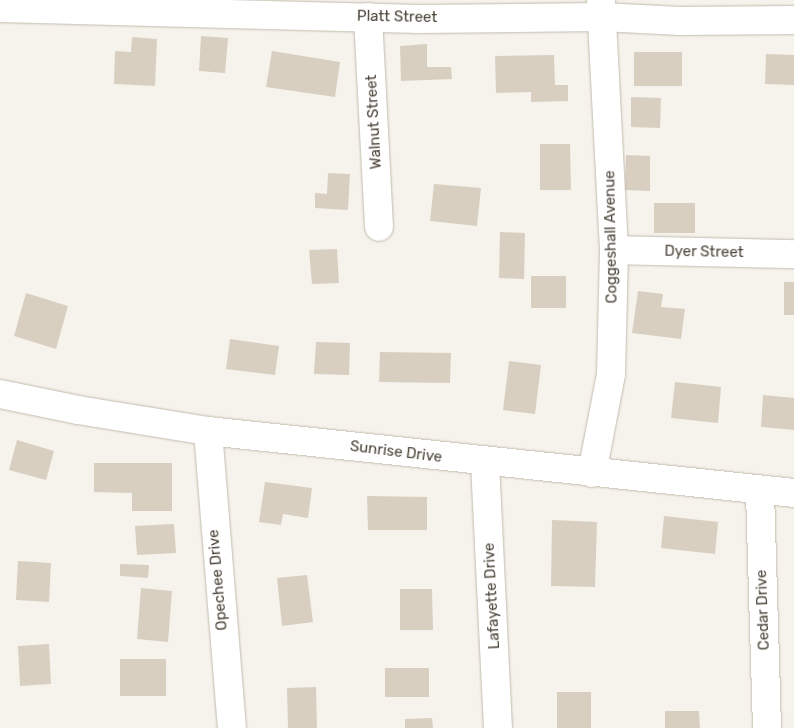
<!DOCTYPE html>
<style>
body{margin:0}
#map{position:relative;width:794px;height:728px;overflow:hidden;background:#f6f3ec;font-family:Rubik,sans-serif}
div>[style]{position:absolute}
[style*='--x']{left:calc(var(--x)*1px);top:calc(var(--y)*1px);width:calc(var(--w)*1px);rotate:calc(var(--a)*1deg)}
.building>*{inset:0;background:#d8cfc1}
.roads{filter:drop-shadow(0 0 1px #c2bbae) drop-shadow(0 0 1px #c2bbae)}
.minor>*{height:28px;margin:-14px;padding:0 14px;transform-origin:14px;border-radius:14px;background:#fff}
span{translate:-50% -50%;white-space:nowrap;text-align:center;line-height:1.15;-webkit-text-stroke:5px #fff;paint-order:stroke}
.street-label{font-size:15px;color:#4b4439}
</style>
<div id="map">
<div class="building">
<div style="clip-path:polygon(201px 36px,228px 38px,225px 73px,199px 71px)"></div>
<div style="clip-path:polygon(132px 37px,157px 39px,155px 86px,114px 84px,115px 51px,131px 52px)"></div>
<div style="clip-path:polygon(427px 44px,427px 67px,451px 67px,452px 79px,401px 81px,400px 46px)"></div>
<div style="clip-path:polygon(272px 51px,340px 62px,335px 97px,266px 87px)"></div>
<div style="clip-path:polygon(634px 52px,682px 52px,682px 86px,634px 86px)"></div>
<div style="clip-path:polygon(766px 54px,794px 55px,794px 85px,765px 84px)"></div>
<div style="clip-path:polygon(554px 55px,555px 85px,568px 85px,568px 101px,531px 102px,531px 92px,496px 93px,495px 56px)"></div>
<div style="clip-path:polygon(631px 97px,661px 98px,660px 128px,631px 127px)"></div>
<div style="clip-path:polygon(540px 144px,570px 144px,571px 190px,540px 190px)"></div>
<div style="clip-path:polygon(626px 155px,650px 156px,650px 191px,625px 190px)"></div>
<div style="clip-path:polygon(328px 173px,350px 174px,348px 210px,315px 208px,315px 193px,327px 194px)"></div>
<div style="clip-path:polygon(434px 184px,481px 188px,477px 226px,430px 221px)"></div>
<div style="clip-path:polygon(654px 203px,695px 203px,695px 233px,654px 233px)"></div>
<div style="clip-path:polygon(500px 232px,525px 233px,524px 279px,499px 278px)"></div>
<div style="clip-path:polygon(337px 249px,339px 283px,312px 284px,309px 250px)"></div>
<div style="clip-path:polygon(531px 276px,566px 276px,566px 308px,531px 308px)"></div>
<div style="clip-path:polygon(784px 282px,794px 282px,794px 315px,784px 315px)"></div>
<div style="clip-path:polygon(638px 291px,663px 294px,661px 307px,685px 309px,681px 339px,632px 333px)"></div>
<div style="clip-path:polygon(26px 293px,68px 306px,56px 349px,14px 336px)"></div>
<div style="clip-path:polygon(230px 339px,279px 346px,275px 375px,226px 369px)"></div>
<div style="clip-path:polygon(316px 342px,350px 343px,349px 375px,314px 374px)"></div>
<div style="clip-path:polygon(380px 352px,451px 353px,450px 383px,379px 382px)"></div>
<div style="clip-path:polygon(509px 361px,541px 365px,535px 414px,503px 410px)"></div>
<div style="clip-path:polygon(675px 382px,721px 387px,718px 423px,671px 418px)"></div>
<div style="clip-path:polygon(763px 395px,794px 398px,794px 430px,761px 427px)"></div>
<div style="clip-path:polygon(17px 440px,54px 451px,46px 480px,9px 470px)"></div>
<div style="clip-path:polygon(94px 463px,172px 463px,172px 511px,132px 511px,132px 493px,94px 492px)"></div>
<div style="clip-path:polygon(265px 482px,312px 488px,308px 518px,283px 514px,281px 525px,259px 522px)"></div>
<div style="clip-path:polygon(367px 496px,427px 497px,427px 530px,368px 530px)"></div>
<div style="clip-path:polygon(664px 516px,718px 522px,715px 554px,661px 548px)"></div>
<div style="clip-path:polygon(552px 520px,597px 522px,595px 587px,551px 586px)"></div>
<div style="clip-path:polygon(174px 524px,176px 553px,137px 555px,135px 526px)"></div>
<div style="clip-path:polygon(18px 561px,51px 563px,49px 602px,16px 600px)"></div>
<div style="clip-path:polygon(120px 564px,149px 565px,148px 578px,120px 576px)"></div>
<div style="clip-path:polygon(307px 575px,313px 622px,282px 626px,277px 578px)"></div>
<div style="clip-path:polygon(141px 588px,172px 591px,168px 642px,137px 639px)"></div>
<div style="clip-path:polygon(400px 589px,432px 589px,433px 630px,400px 630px)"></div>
<div style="clip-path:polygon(49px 644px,51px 684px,20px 686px,18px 646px)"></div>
<div style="clip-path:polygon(120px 659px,166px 659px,166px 696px,120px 696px)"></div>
<div style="clip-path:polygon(385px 668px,429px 668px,429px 697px,385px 697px)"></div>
<div style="clip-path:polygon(316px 687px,317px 728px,288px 728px,287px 688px)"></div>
<div style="clip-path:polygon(557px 692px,591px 692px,591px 728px,557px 728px)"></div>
<div style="clip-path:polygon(665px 711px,699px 711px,700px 728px,665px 728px)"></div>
<div style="clip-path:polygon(432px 718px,433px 728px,405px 728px,405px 719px)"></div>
</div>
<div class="roads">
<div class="minor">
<div style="--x:0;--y:8;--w:419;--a:1.5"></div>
<div style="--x:419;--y:19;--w:183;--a:-0.6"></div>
<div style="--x:602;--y:17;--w:78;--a:2.9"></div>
<div style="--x:680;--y:21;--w:114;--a:-0.5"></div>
<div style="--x:368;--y:17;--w:210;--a:87"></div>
<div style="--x:614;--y:250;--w:180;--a:1.3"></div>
<div style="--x:0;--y:394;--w:80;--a:11.6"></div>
<div style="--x:78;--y:410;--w:132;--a:9.2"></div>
<div style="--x:208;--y:431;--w:589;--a:6.04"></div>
<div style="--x:208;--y:431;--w:298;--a:85.4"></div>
<div style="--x:485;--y:463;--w:265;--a:87.2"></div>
<div style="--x:592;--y:473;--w:101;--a:-79.1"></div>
<div style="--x:611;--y:374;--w:124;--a:-88.6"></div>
<div style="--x:614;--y:250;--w:250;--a:-93"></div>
<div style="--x:760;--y:492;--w:236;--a:88.3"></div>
</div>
</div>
<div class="street-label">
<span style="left:397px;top:17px;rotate:1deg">Platt Street</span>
<span style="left:374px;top:122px;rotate:-93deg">Walnut Street</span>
<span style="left:611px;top:237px;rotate:-91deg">Coggeshall Avenue</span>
<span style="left:704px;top:252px;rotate:1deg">Dyer Street</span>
<span style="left:396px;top:452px;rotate:7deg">Sunrise Drive</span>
<span style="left:218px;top:580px;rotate:-95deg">Opechee Drive</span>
<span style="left:492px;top:596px;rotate:-93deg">Lafayette Drive</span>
<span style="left:763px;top:610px;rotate:-92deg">Cedar Drive</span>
</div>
</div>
